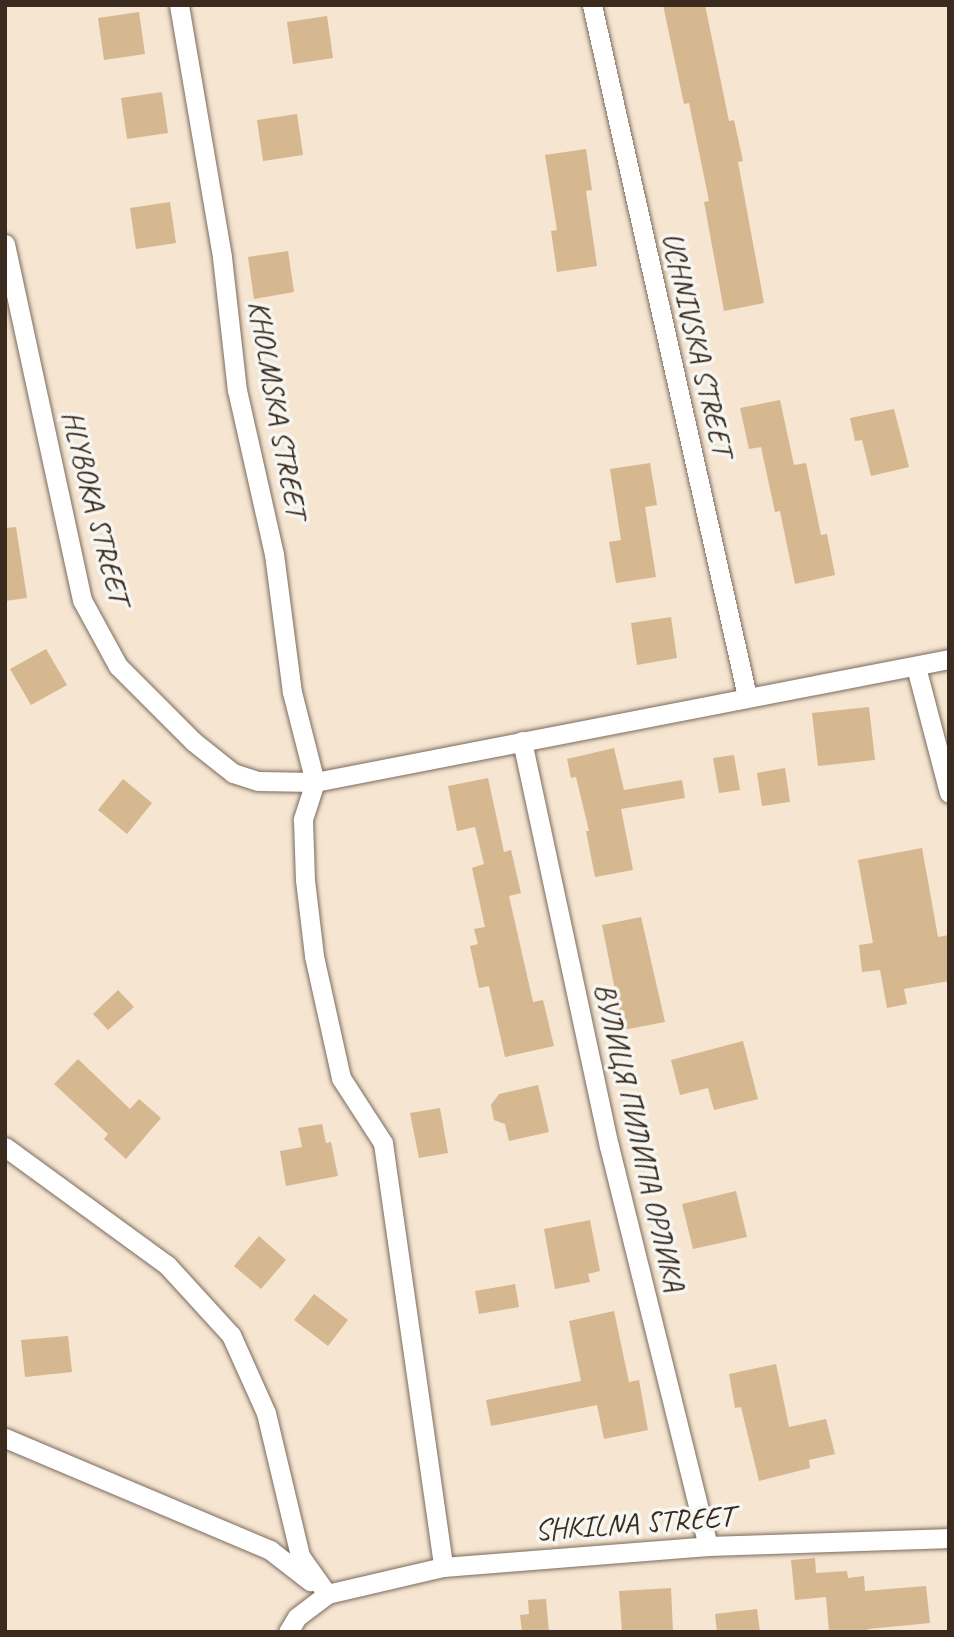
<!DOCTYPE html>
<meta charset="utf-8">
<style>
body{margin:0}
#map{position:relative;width:954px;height:1637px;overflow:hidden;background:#f5e5d1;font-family:Caveat,sans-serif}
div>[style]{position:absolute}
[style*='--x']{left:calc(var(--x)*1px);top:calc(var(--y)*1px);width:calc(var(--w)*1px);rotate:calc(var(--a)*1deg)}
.building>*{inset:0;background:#d5b790}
.roads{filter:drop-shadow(0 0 2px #7c6b5d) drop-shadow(0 0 2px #7c6b5d)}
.street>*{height:19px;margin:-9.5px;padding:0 9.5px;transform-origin:9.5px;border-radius:9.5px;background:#fff}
span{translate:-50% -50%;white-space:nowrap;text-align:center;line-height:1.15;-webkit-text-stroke:7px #f6f6f2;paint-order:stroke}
.street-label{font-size:30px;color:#3b2a1e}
.frame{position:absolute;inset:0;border:7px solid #3b2a1e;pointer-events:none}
</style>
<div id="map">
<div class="building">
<div style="clip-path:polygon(663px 5px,705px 5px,729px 121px,734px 120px,743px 161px,738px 162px,764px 303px,724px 311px,704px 202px,709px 201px,689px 103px,684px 104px)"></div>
<div style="clip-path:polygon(139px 12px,145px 54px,104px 60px,98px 18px)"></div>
<div style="clip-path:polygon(327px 16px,333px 58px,293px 64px,287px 22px)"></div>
<div style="clip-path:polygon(162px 92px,168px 133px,127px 139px,121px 98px)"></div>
<div style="clip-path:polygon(297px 114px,303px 155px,263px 161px,257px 120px)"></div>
<div style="clip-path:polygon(586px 149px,592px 190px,586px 191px,597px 266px,557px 272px,551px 231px,557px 230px,545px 155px)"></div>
<div style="clip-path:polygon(170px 202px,176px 243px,136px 249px,130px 208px)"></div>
<div style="clip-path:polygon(288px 251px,294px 292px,254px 299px,248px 257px)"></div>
<div style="clip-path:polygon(780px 400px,794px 465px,806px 463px,821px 535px,827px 534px,835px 575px,795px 584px,780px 511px,775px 512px,761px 447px,749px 449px,740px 408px)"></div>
<div style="clip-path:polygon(894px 409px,909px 467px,871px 476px,862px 440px,855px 441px,850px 418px)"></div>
<div style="clip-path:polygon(650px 463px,657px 505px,645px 507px,656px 577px,616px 583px,609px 542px,621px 540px,610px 469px)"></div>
<div style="clip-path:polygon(16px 527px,27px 598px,5px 601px,5px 528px)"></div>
<div style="clip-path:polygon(671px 617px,677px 658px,637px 665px,631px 623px)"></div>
<div style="clip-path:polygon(46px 649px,67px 685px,31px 705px,10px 669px)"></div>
<div style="clip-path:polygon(869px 707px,875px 760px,818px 766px,812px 713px)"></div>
<div style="clip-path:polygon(614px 748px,624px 790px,682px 780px,685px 798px,621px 809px,633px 870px,595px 877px,586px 831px,589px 831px,576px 777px,571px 778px,567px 759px)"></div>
<div style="clip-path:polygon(734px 755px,740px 790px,719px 793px,713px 758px)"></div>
<div style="clip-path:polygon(785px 768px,790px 802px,762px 806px,757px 773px)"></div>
<div style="clip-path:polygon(488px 778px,504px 852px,511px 850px,521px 893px,509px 896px,533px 1002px,543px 1000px,554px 1046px,505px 1057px,489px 986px,479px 988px,470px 946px,478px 944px,474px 929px,485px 927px,472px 868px,484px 864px,475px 827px,457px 831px,448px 786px)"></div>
<div style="clip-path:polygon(123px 779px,152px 803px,127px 834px,98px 810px)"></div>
<div style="clip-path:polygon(922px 848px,938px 937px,949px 935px,949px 981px,904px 989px,907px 1004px,887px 1008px,880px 970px,862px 972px,859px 945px,873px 943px,858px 860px)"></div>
<div style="clip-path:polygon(641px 917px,665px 1022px,623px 1030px,602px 925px)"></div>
<div style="clip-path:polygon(118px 990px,134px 1007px,108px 1030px,93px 1014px)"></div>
<div style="clip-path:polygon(743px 1041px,758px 1099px,714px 1110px,708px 1088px,680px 1095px,671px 1060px)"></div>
<div style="clip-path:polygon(78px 1059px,130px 1109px,139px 1099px,161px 1118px,126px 1159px,104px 1139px,108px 1134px,54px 1084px)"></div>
<div style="clip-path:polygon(538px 1085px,549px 1132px,509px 1141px,505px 1124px,494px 1120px,491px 1105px,499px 1094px)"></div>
<div style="clip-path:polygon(440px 1108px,448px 1153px,419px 1158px,410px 1113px)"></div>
<div style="clip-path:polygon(322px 1124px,326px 1143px,331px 1142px,338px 1176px,286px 1186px,280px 1151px,302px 1147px,298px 1128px)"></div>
<div style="clip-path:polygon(736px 1191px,747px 1237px,693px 1249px,682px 1204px)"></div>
<div style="clip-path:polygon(590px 1220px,600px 1271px,588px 1274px,590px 1282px,555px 1289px,544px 1229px)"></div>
<div style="clip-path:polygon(259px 1236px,286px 1260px,261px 1289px,234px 1266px)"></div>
<div style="clip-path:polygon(515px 1284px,519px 1307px,479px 1314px,475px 1291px)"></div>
<div style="clip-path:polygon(314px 1294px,348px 1320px,328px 1346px,294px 1320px)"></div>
<div style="clip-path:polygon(614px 1311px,629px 1382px,639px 1380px,648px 1430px,604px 1439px,597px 1405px,491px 1426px,486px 1400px,581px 1381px,569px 1321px)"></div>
<div style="clip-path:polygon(68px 1336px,72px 1372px,25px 1377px,21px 1340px)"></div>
<div style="clip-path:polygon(776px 1364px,789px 1427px,826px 1419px,835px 1454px,809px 1460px,810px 1468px,759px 1481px,741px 1407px,735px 1408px,729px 1374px)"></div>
<div style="clip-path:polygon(815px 1558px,816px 1573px,847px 1571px,848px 1578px,864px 1576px,865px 1591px,926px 1586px,930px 1623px,868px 1629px,869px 1632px,829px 1632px,826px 1597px,795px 1600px,791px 1560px)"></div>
<div style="clip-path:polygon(671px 1588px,673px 1632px,622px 1632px,619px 1591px)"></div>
<div style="clip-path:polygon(546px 1599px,549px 1632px,522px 1632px,520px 1615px,529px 1614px,528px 1600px)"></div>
<div style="clip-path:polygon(757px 1609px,760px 1632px,717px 1632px,715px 1614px)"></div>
</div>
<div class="roads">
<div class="street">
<div style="--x:179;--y:5;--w:256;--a:80.3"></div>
<div style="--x:222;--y:257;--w:134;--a:83.6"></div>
<div style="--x:237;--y:390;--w:168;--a:77.3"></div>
<div style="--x:274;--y:554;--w:139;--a:82.6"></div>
<div style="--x:292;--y:692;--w:93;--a:75.7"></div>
<div style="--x:592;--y:5;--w:708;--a:77.36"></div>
<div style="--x:5;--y:244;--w:364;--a:77.8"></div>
<div style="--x:82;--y:600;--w:75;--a:61.4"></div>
<div style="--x:118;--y:666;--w:107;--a:45"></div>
<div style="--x:194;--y:742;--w:50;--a:38.5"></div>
<div style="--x:233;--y:773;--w:26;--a:18"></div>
<div style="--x:258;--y:781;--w:57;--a:1"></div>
<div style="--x:315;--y:782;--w:646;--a:-10.98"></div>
<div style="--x:916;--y:667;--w:130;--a:75.3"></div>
<div style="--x:522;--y:741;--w:414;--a:77.9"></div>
<div style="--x:609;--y:1146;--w:412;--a:76.1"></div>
<div style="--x:315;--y:782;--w:40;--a:108"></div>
<div style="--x:303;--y:820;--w:60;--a:88.1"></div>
<div style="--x:305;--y:880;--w:77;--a:83.2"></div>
<div style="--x:314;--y:956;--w:125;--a:77.5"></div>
<div style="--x:341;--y:1078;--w:77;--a:57.1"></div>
<div style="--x:383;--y:1143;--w:428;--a:81.9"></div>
<div style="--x:5;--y:1147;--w:200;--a:36.1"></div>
<div style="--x:167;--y:1265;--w:95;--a:47.6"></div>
<div style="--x:231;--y:1335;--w:85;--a:65.8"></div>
<div style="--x:266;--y:1413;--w:147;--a:76.6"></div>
<div style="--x:300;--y:1556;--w:47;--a:54.6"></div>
<div style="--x:5;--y:1438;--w:288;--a:22.9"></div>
<div style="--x:270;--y:1550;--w:51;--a:37.8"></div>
<div style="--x:288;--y:1632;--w:17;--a:-59"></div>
<div style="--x:297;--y:1617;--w:38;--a:-37"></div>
<div style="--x:327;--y:1594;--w:119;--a:-13.1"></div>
<div style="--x:443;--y:1567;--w:266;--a:-4.5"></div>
<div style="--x:708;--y:1546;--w:241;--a:-1.9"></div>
</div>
</div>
<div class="street-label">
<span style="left:698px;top:344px;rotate:77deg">UCHNIVSKA STREET</span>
<span style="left:278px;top:409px;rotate:80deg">KHOLMSKA STREET</span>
<span style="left:96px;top:507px;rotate:76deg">HLYBOKA STREET</span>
<span style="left:640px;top:1137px;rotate:77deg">ВУЛИЦЯ ПИЛИПА ОРЛИКА</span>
<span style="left:634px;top:1523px;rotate:-4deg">SHKILNA STREET</span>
</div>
<div class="frame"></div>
</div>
